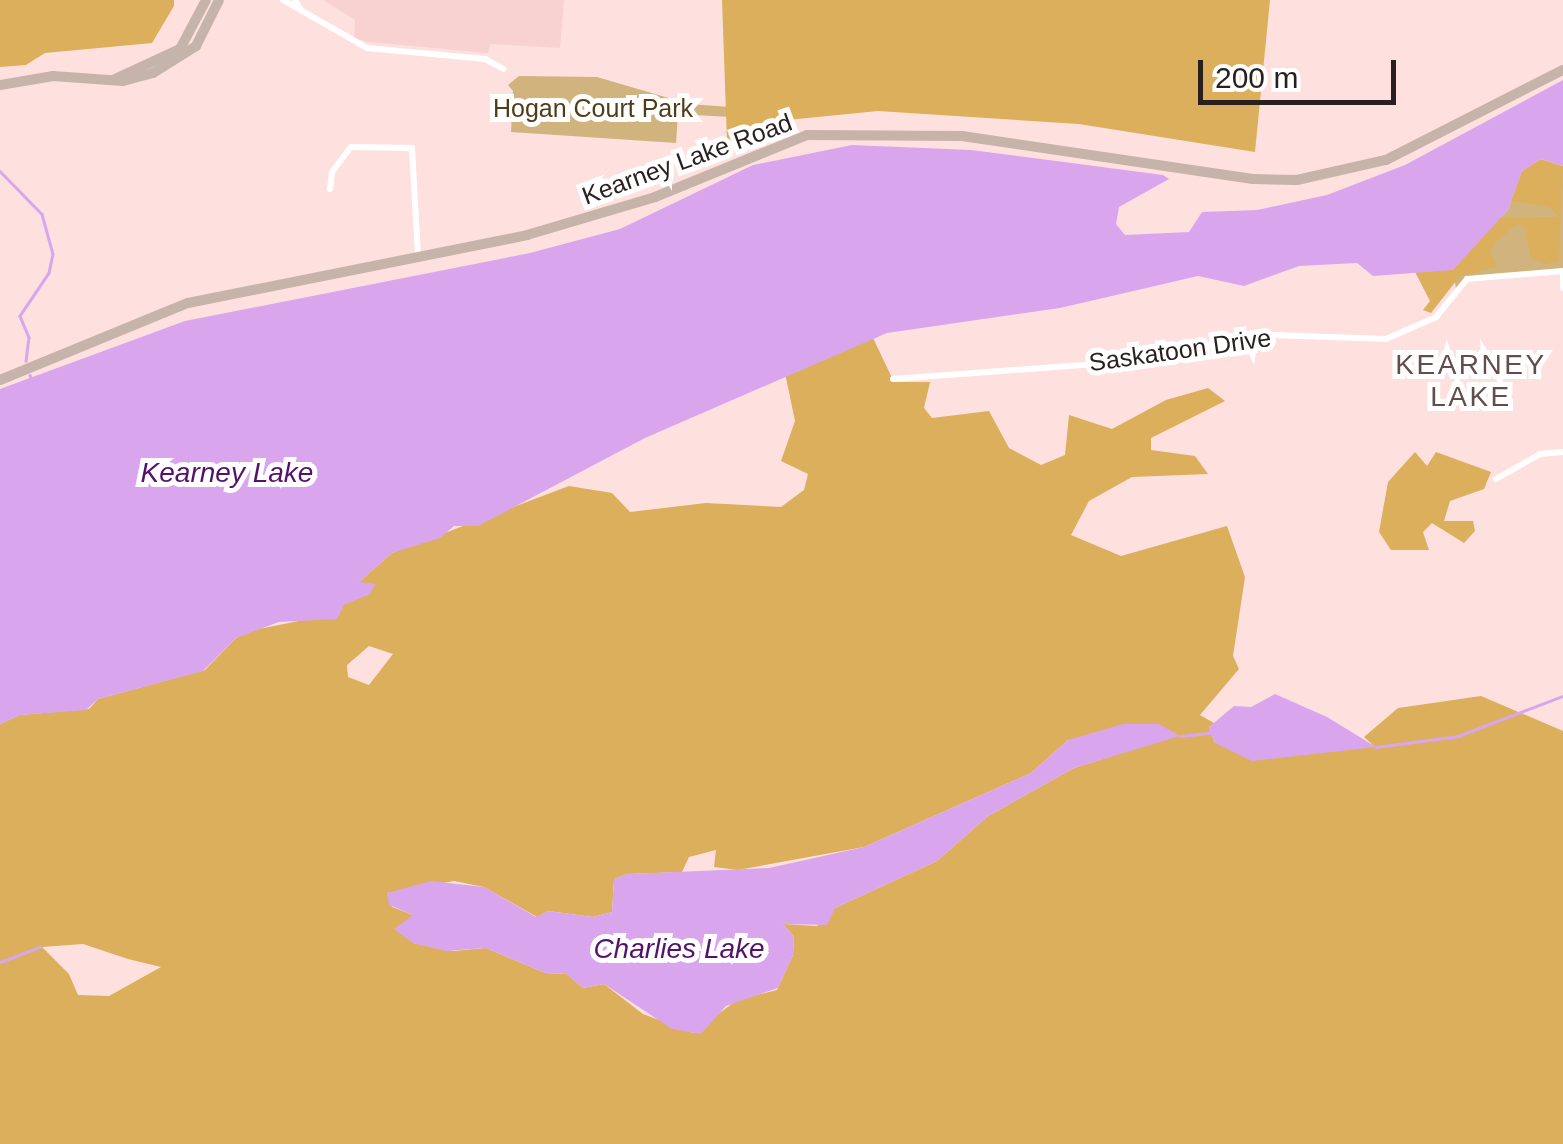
<!DOCTYPE html>
<style>
body{margin:0}
#map{position:relative;width:1563px;height:1144px;overflow:hidden;background:#fee0df;font-family:Helvetica,sans-serif}
div>[style]{position:absolute}
[style*='--x']{left:calc(var(--x)*1px);top:calc(var(--y)*1px);width:calc(var(--w)*1px);rotate:calc(var(--a)*1deg)}
.built>*{inset:0;background:#f8d1d1}
.green>*{inset:0;background:#d1b37e}
.forest>*{inset:0;background:#dbaf5b}
.water>*{inset:0;background:#d9a6ee}
.stream>*{height:2.5px;margin:-1.25px;padding:0 1.25px;transform-origin:1.25px;border-radius:1.25px;background:#d9a6ee}
.minor>*{height:6px;margin:-3px;padding:0 3px;transform-origin:3px;border-radius:3px;background:#fff}
.secondary>*{height:10px;margin:-5px;padding:0 5px;transform-origin:5px;border-radius:5px;background:#c6b3a9}
span{translate:-50% -50%;white-space:nowrap;text-align:center;line-height:1.15;-webkit-text-stroke:10px #fff;paint-order:stroke}
.park-label{font-size:25px;color:#4f3c19}
.street-label{font-size:25px;color:#2a1f1f}
.neighbourhood-label{font-size:28px;color:#644c4c;letter-spacing:2.5px}
.water-label{font-size:28px;color:#531369;font-style:italic}
.scale{position:absolute;left:1198px;top:60px;width:198px;height:45px;box-sizing:border-box;border:5px solid #2a1f1f;border-top:0;padding-left:12px;font-size:30px;line-height:35px;white-space:nowrap;color:#2a1f1f;-webkit-text-stroke:8px #fff;paint-order:stroke}
</style>
<div id="map">
<div class="built">
<div style="clip-path:polygon(323px 0,564px 0,560px 48px,490px 44px,488px 53px,369px 42px,354px 38px,355px 20px)"></div>
</div>
<div class="green">
<div style="clip-path:polygon(519px 76px,597px 77px,689px 104px,730px 107px,730px 117px,678px 114px,676px 143px,511px 132px,513px 91px,508px 85px)"></div>
<div style="clip-path:polygon(1563px 166px,1563px 271px,1476px 278px,1456px 289px,1453px 270px,1508px 210px,1522px 171px)"></div>
</div>
<div class="forest">
<div style="clip-path:polygon(0 0,174px 0,174px 6px,152px 43px,45px 53px,26px 65px,0 67px)"></div>
<div style="clip-path:polygon(722px 0,1270px 0,1255px 152px,1079px 124px,878px 111px,787px 120px,727px 141px)"></div>
<div style="clip-path:polygon(1541px 159px,1563px 166px,1559px 261px,1545px 264px,1531px 258px,1524px 225px,1516px 225px,1495px 242px,1490px 252px,1497px 267px,1460px 276px,1431px 313px,1423px 310px,1430px 301px,1413px 268px,1453px 270px,1495px 218px,1560px 217px,1549px 207px,1511px 201px,1522px 171px)"></div>
<div style="clip-path:polygon(evenodd,873px 338px,894px 382px,930px 382px,924px 408px,932px 418px,989px 411px,1009px 448px,1041px 465px,1065px 455px,1069px 415px,1112px 429px,1166px 400px,1208px 388px,1225px 401px,1151px 438px,1151px 450px,1195px 456px,1208px 474px,1132px 477px,1089px 501px,1071px 535px,1121px 556px,1227px 526px,1245px 577px,1233px 656px,1239px 669px,1200px 715px,1214px 723px,1209px 727px,1215px 743px,1374px 746px,1364px 737px,1398px 708px,1481px 696px,1563px 731px,1563px 1144px,0 1144px,0 724px,20px 715px,89px 709px,98px 699px,205px 670px,236px 638px,254px 630px,338px 613px,359px 582px,392px 553px,569px 486px,612px 493px,630px 512px,706px 503px,781px 507px,804px 490px,808px 474px,781px 461px,795px 421px,785px 373px,873px 338px,369px 646px,393px 654px,369px 685px,348px 677px,347px 665px,369px 646px,873px 338px,1179px 735px,1074px 768px,988px 816px,937px 861px,835px 908px,817px 926px,783px 924px,794px 937px,793px 955px,777px 990px,737px 1000px,693px 1033px,643px 1014px,604px 984px,583px 988px,567px 974px,545px 973px,486px 948px,453px 951px,413px 943px,413px 915px,392px 907px,387px 893px,454px 881px,484px 887px,537px 917px,548px 911px,593px 917px,612px 912px,614px 879px,627px 874px,682px 872px,689px 857px,716px 850px,714px 867px,738px 870px,864px 847px,1031px 773px,1068px 740px,1179px 735px,873px 338px,83px 944px,128px 959px,161px 967px,109px 996px,78px 995px,69px 974px,42px 947px,83px 944px)"></div>
<div style="clip-path:polygon(1415px 452px,1427px 466px,1436px 452px,1491px 472px,1484px 489px,1450px 501px,1444px 521px,1473px 521px,1475px 531px,1464px 543px,1432px 523px,1423px 532px,1429px 550px,1391px 550px,1379px 532px,1388px 482px)"></div>
</div>
<div class="water">
<div style="clip-path:polygon(1563px 80px,1563px 166px,1541px 159px,1522px 171px,1508px 210px,1453px 270px,1373px 276px,1357px 263px,1299px 266px,1244px 286px,1198px 276px,1060px 308px,887px 333px,645px 438px,478px 526px,454px 526px,440px 538px,392px 553px,359px 582px,375px 584px,370px 594px,344px 605px,337px 619px,279px 622px,236px 638px,203px 671px,98px 699px,86px 710px,20px 715px,0 724px,0 389px,185px 321px,530px 253px,620px 229px,753px 165px,852px 145px,971px 150px,1163px 175px,1169px 179px,1119px 207px,1116px 224px,1125px 235px,1189px 232px,1202px 212px,1257px 210px,1327px 195px,1405px 165px)"></div>
<div style="clip-path:polygon(1275px 694px,1327px 717px,1376px 747px,1252px 761px,1215px 743px,1209px 727px,1234px 706px,1251px 707px)"></div>
<div style="clip-path:polygon(1123px 724px,1159px 724px,1180px 736px,1074px 768px,988px 816px,937px 861px,835px 908px,827px 925px,783px 924px,794px 937px,793px 955px,778px 988px,726px 1006px,701px 1034px,672px 1029px,604px 984px,583px 988px,567px 974px,545px 973px,486px 948px,446px 951px,413px 943px,394px 929px,413px 915px,389px 905px,387px 893px,431px 881px,484px 887px,536px 917px,548px 911px,593px 917px,612px 912px,614px 879px,627px 874px,769px 868px,864px 847px,1031px 773px,1068px 740px)"></div>
</div>
<div class="stream">
<div style="--x:0;--y:171;--w:60;--a:45.7"></div>
<div style="--x:42;--y:214;--w:41;--a:74.6"></div>
<div style="--x:53;--y:254;--w:19;--a:102"></div>
<div style="--x:49;--y:273;--w:52;--a:124"></div>
<div style="--x:20;--y:316;--w:23;--a:67"></div>
<div style="--x:29;--y:337;--w:24;--a:97"></div>
<div style="--x:30;--y:375;--w:5;--a:68"></div>
<div style="--x:1180;--y:736;--w:31;--a:-6"></div>
<div style="--x:1376;--y:747;--w:83;--a:-7.6"></div>
<div style="--x:1458;--y:736;--w:112;--a:-20.9"></div>
<div style="--x:0;--y:962;--w:43;--a:-20.6"></div>
</div>
<div class="minor">
<div style="--x:283;--y:0;--w:97;--a:29.7"></div>
<div style="--x:367;--y:48;--w:119;--a:5.3"></div>
<div style="--x:485;--y:59;--w:21;--a:28"></div>
<div style="--x:295;--y:0;--w:13;--a:58"></div>
<div style="--x:330;--y:189;--w:17;--a:-83"></div>
<div style="--x:332;--y:172;--w:31;--a:-53"></div>
<div style="--x:351;--y:147;--w:61;--a:0.9"></div>
<div style="--x:412;--y:148;--w:108;--a:86.8"></div>
<div style="--x:1563;--y:272;--w:16;--a:90"></div>
<div style="--x:893;--y:379;--w:193;--a:-4.2"></div>
<div style="--x:1085;--y:365;--w:190;--a:-9.1"></div>
<div style="--x:1273;--y:335;--w:113;--a:2"></div>
<div style="--x:1386;--y:339;--w:55;--a:-23.7"></div>
<div style="--x:1436;--y:317;--w:49;--a:-50.8"></div>
<div style="--x:1467;--y:279;--w:96;--a:-4.8"></div>
<div style="--x:1496;--y:479;--w:51;--a:-29.6"></div>
<div style="--x:1540;--y:454;--w:23;--a:-5"></div>
</div>
<div class="secondary">
<div style="--x:115;--y:79;--w:72;--a:-24.8"></div>
<div style="--x:180;--y:49;--w:55;--a:-62"></div>
<div style="--x:0;--y:85;--w:54;--a:-9.6"></div>
<div style="--x:53;--y:76;--w:70;--a:4.1"></div>
<div style="--x:123;--y:81;--w:31;--a:-15"></div>
<div style="--x:153;--y:73;--w:51;--a:-32.1"></div>
<div style="--x:196;--y:46;--w:51;--a:-63.4"></div>
<div style="--x:0;--y:380;--w:203;--a:-22.3"></div>
<div style="--x:188;--y:303;--w:346;--a:-11.3"></div>
<div style="--x:527;--y:235;--w:134;--a:-16.5"></div>
<div style="--x:655;--y:197;--w:164;--a:-22.2"></div>
<div style="--x:807;--y:135;--w:155;--a:0.4"></div>
<div style="--x:962;--y:136;--w:294;--a:8.4"></div>
<div style="--x:1253;--y:179;--w:44;--a:1.3"></div>
<div style="--x:1297;--y:180;--w:91;--a:-12.7"></div>
<div style="--x:1386;--y:160;--w:199;--a:-27"></div>
</div>
<div class="park-label">
<span style="left:593px;top:108px">Hogan Court Park</span>
</div>
<div class="street-label">
<span style="left:687px;top:159px;rotate:-20deg">Kearney Lake Road</span>
<span style="left:1180px;top:350px;rotate:-8deg">Saskatoon Drive</span>
</div>
<div class="neighbourhood-label">
<span style="left:1471px;top:381px">KEARNEY<br>LAKE</span>
</div>
<div class="water-label">
<span style="left:227px;top:473px">Kearney Lake</span>
<span style="left:679px;top:949px">Charlies Lake</span>
</div>
<div class="scale">200 m</div>
</div>
